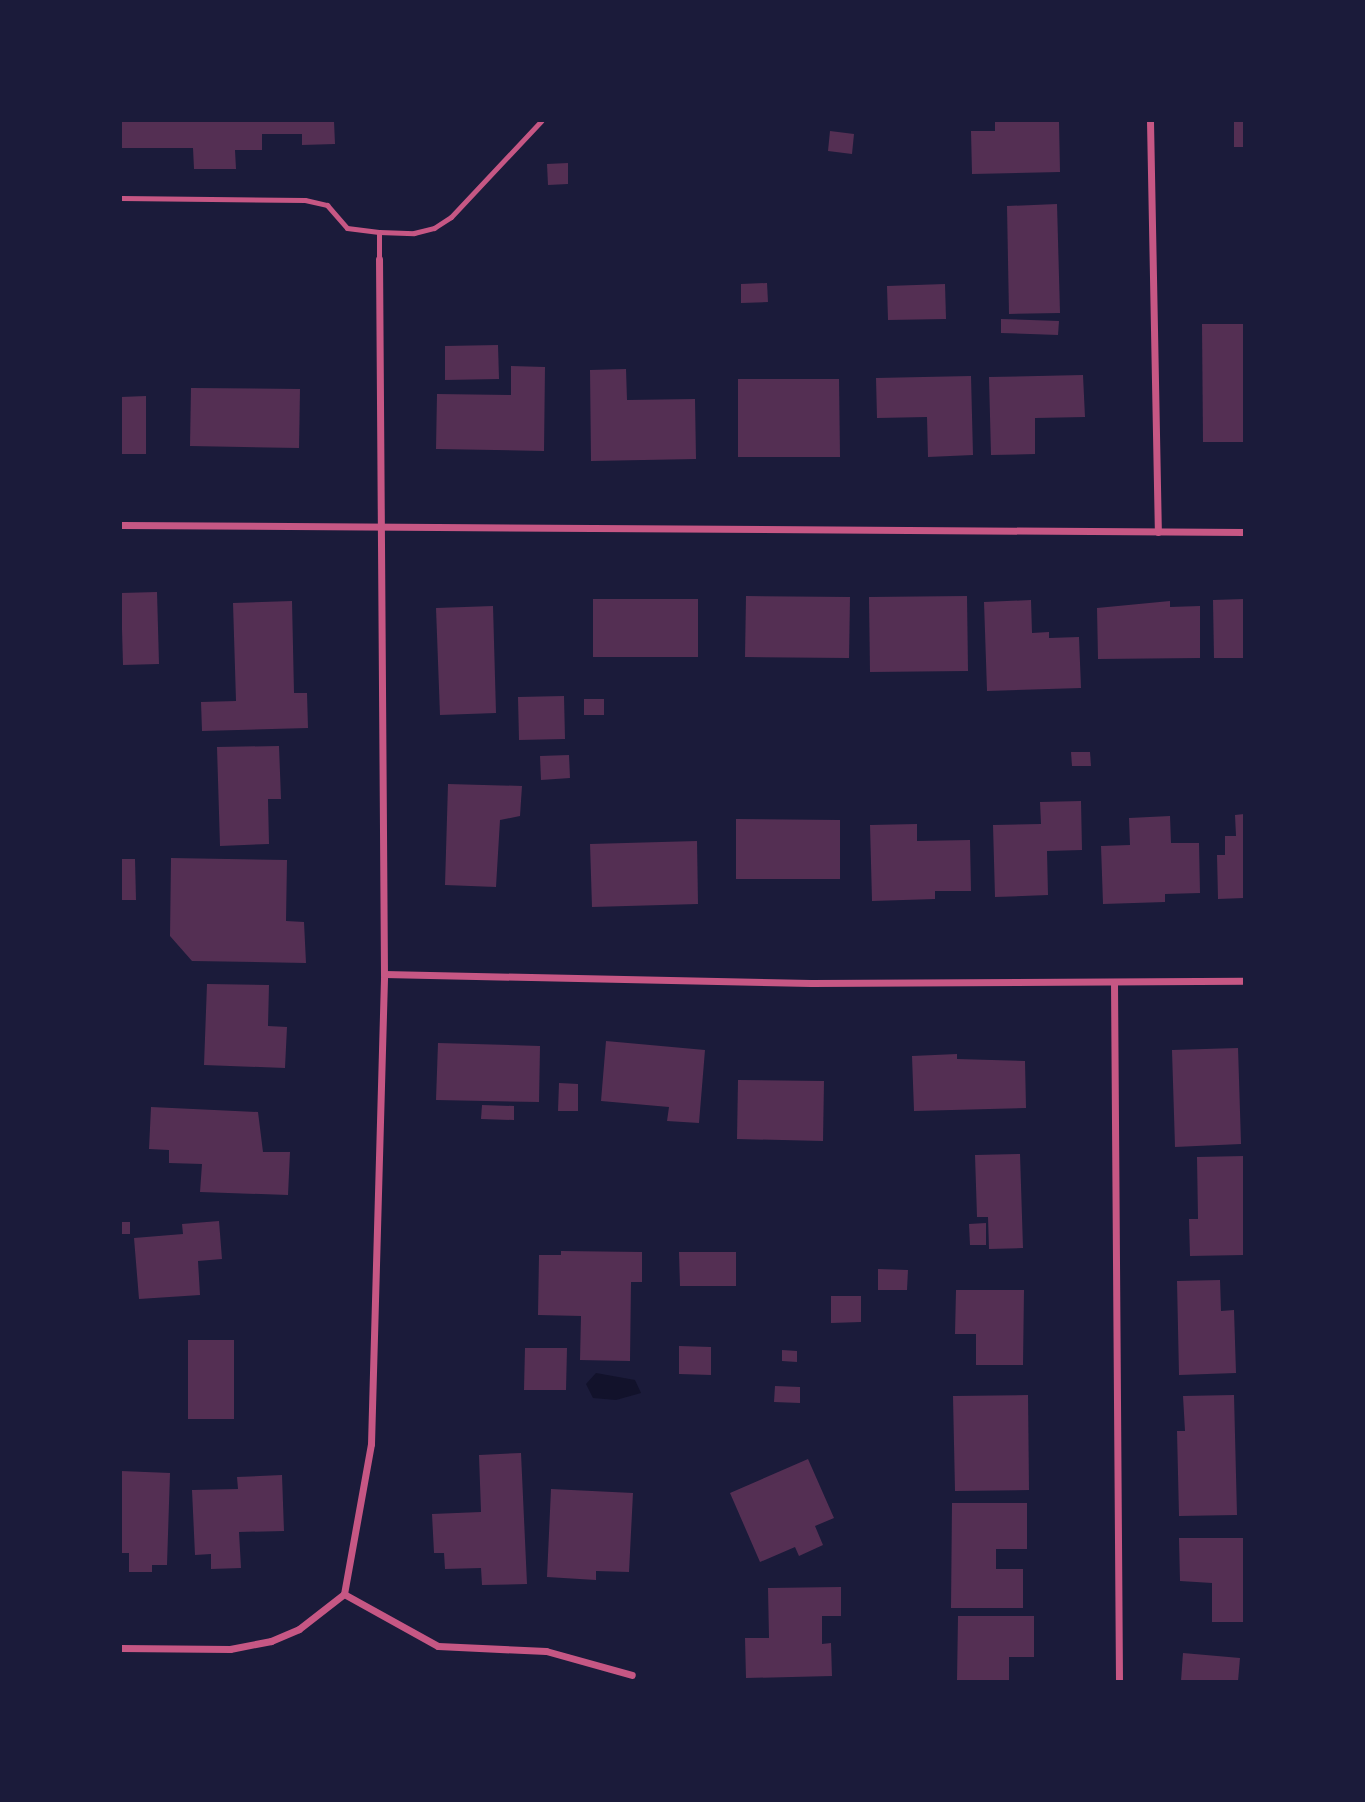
<!DOCTYPE html>
<style>
body{margin:0}
#map{position:relative;width:1365px;height:1802px;overflow:hidden;background:#1b1b3a;font-family:Raleway,sans-serif}
div>[style]{position:absolute}
[style*='--x']{left:calc(var(--x)*1px);top:calc(var(--y)*1px);width:calc(var(--w)*1px);rotate:calc(var(--a)*1deg)}
.water>*{inset:0;background:#12122b}
.building>*{inset:0;background:#542f53}
.service>*{height:5px;margin:-2.5px;padding:0 2.5px;transform-origin:2.5px;border-radius:2.5px;background:#c65784}
.minor>*{height:7px;margin:-3.5px;padding:0 3.5px;transform-origin:3.5px;border-radius:3.5px;background:#c65784}
span{translate:-50% -50%;white-space:nowrap;text-align:center;line-height:1.15;-webkit-text-stroke:7px #1b1b3a;paint-order:stroke}
.frame{position:absolute;inset:0;border:122px solid #1b1b3a;pointer-events:none}
</style>
<div id="map">
<div class="water">
<div style="clip-path:polygon(596px 1373px,635px 1380px,641px 1393px,616px 1400px,593px 1398px,586px 1384px)"></div>
</div>
<div class="building">
<div style="clip-path:polygon(121px 121px,334px 121px,335px 144px,302px 145px,302px 134px,262px 134px,262px 150px,235px 150px,236px 169px,194px 169px,193px 148px,121px 148px)"></div>
<div style="clip-path:polygon(995px 121px,1059px 121px,1060px 172px,972px 174px,971px 131px,995px 131px)"></div>
<div style="clip-path:polygon(1234px 121px,1244px 121px,1244px 147px,1234px 147px)"></div>
<div style="clip-path:polygon(830px 131px,854px 134px,852px 154px,828px 151px)"></div>
<div style="clip-path:polygon(568px 163px,568px 184px,548px 185px,547px 164px)"></div>
<div style="clip-path:polygon(1057px 204px,1060px 313px,1009px 314px,1007px 206px)"></div>
<div style="clip-path:polygon(767px 283px,768px 302px,741px 303px,741px 284px)"></div>
<div style="clip-path:polygon(945px 284px,946px 319px,888px 320px,887px 286px)"></div>
<div style="clip-path:polygon(1001px 319px,1059px 321px,1058px 335px,1001px 333px)"></div>
<div style="clip-path:polygon(1202px 324px,1244px 324px,1244px 442px,1203px 442px)"></div>
<div style="clip-path:polygon(498px 345px,499px 379px,445px 380px,445px 346px)"></div>
<div style="clip-path:polygon(511px 366px,545px 367px,544px 451px,436px 449px,437px 394px,511px 395px)"></div>
<div style="clip-path:polygon(626px 369px,627px 400px,695px 399px,696px 459px,591px 461px,590px 370px)"></div>
<div style="clip-path:polygon(1083px 375px,1085px 417px,1035px 418px,1035px 454px,991px 455px,989px 377px)"></div>
<div style="clip-path:polygon(971px 376px,973px 455px,928px 457px,927px 417px,877px 418px,876px 378px)"></div>
<div style="clip-path:polygon(738px 379px,839px 379px,840px 457px,738px 457px)"></div>
<div style="clip-path:polygon(191px 388px,300px 389px,299px 448px,190px 446px)"></div>
<div style="clip-path:polygon(146px 396px,146px 454px,121px 454px,121px 397px)"></div>
<div style="clip-path:polygon(157px 592px,159px 664px,123px 665px,121px 593px)"></div>
<div style="clip-path:polygon(746px 596px,850px 597px,849px 658px,745px 657px)"></div>
<div style="clip-path:polygon(967px 596px,968px 671px,870px 672px,869px 597px)"></div>
<div style="clip-path:polygon(593px 599px,698px 599px,698px 657px,593px 657px)"></div>
<div style="clip-path:polygon(1244px 599px,1244px 658px,1214px 658px,1213px 600px)"></div>
<div style="clip-path:polygon(1031px 600px,1032px 633px,1049px 632px,1049px 638px,1079px 637px,1081px 688px,987px 691px,984px 602px)"></div>
<div style="clip-path:polygon(292px 601px,294px 693px,307px 693px,308px 728px,202px 731px,201px 702px,236px 701px,233px 603px)"></div>
<div style="clip-path:polygon(1170px 601px,1170px 607px,1200px 606px,1200px 658px,1098px 659px,1097px 608px)"></div>
<div style="clip-path:polygon(493px 606px,496px 713px,440px 715px,436px 608px)"></div>
<div style="clip-path:polygon(564px 696px,565px 739px,519px 740px,518px 697px)"></div>
<div style="clip-path:polygon(584px 699px,604px 699px,604px 715px,584px 715px)"></div>
<div style="clip-path:polygon(279px 746px,281px 799px,268px 799px,269px 844px,220px 846px,217px 747px)"></div>
<div style="clip-path:polygon(1071px 752px,1090px 752px,1091px 766px,1072px 766px)"></div>
<div style="clip-path:polygon(569px 755px,570px 778px,541px 780px,540px 756px)"></div>
<div style="clip-path:polygon(448px 784px,522px 786px,520px 816px,500px 820px,496px 887px,445px 885px)"></div>
<div style="clip-path:polygon(1081px 801px,1082px 850px,1047px 851px,1048px 895px,995px 897px,993px 825px,1041px 824px,1040px 802px)"></div>
<div style="clip-path:polygon(1244px 814px,1244px 898px,1218px 899px,1217px 855px,1225px 855px,1225px 836px,1236px 836px,1235px 815px)"></div>
<div style="clip-path:polygon(1170px 816px,1171px 843px,1199px 843px,1200px 893px,1165px 894px,1165px 902px,1103px 904px,1101px 846px,1130px 845px,1129px 818px)"></div>
<div style="clip-path:polygon(736px 819px,840px 820px,840px 879px,736px 879px)"></div>
<div style="clip-path:polygon(917px 824px,917px 841px,970px 840px,971px 891px,935px 891px,935px 899px,872px 901px,870px 825px)"></div>
<div style="clip-path:polygon(697px 841px,698px 904px,592px 907px,590px 844px)"></div>
<div style="clip-path:polygon(171px 858px,287px 860px,286px 921px,304px 922px,306px 963px,192px 961px,170px 936px)"></div>
<div style="clip-path:polygon(121px 859px,135px 859px,136px 900px,121px 900px)"></div>
<div style="clip-path:polygon(207px 984px,269px 985px,268px 1026px,287px 1027px,285px 1068px,204px 1065px)"></div>
<div style="clip-path:polygon(606px 1041px,705px 1050px,699px 1123px,667px 1121px,669px 1107px,601px 1101px)"></div>
<div style="clip-path:polygon(438px 1043px,540px 1046px,539px 1102px,436px 1100px)"></div>
<div style="clip-path:polygon(1238px 1048px,1241px 1144px,1175px 1147px,1172px 1050px)"></div>
<div style="clip-path:polygon(957px 1054px,957px 1059px,1025px 1061px,1026px 1108px,914px 1111px,912px 1056px)"></div>
<div style="clip-path:polygon(738px 1080px,824px 1081px,823px 1141px,737px 1139px)"></div>
<div style="clip-path:polygon(559px 1083px,578px 1084px,578px 1111px,558px 1111px)"></div>
<div style="clip-path:polygon(482px 1105px,514px 1106px,514px 1120px,481px 1119px)"></div>
<div style="clip-path:polygon(151px 1107px,258px 1112px,263px 1152px,290px 1152px,288px 1195px,200px 1192px,202px 1164px,169px 1163px,169px 1150px,149px 1149px)"></div>
<div style="clip-path:polygon(1020px 1154px,1023px 1248px,989px 1249px,988px 1217px,977px 1217px,975px 1155px)"></div>
<div style="clip-path:polygon(1244px 1156px,1244px 1255px,1190px 1256px,1189px 1219px,1198px 1219px,1197px 1157px)"></div>
<div style="clip-path:polygon(219px 1221px,222px 1259px,198px 1261px,200px 1295px,139px 1299px,134px 1238px,183px 1234px,182px 1224px)"></div>
<div style="clip-path:polygon(121px 1222px,130px 1222px,130px 1234px,121px 1234px)"></div>
<div style="clip-path:polygon(986px 1223px,986px 1245px,970px 1245px,969px 1224px)"></div>
<div style="clip-path:polygon(561px 1251px,642px 1252px,642px 1282px,631px 1282px,630px 1361px,580px 1360px,581px 1316px,538px 1315px,539px 1255px,561px 1255px)"></div>
<div style="clip-path:polygon(679px 1252px,736px 1252px,736px 1286px,680px 1286px)"></div>
<div style="clip-path:polygon(878px 1269px,908px 1270px,907px 1290px,878px 1290px)"></div>
<div style="clip-path:polygon(1220px 1280px,1221px 1311px,1234px 1310px,1236px 1373px,1179px 1375px,1177px 1281px)"></div>
<div style="clip-path:polygon(956px 1290px,1024px 1290px,1023px 1365px,976px 1365px,976px 1334px,955px 1334px)"></div>
<div style="clip-path:polygon(831px 1296px,861px 1296px,861px 1322px,831px 1323px)"></div>
<div style="clip-path:polygon(188px 1340px,234px 1340px,234px 1419px,188px 1419px)"></div>
<div style="clip-path:polygon(679px 1346px,711px 1347px,711px 1375px,679px 1374px)"></div>
<div style="clip-path:polygon(525px 1348px,567px 1348px,566px 1390px,524px 1390px)"></div>
<div style="clip-path:polygon(782px 1350px,797px 1351px,797px 1362px,782px 1361px)"></div>
<div style="clip-path:polygon(775px 1386px,800px 1387px,800px 1403px,774px 1402px)"></div>
<div style="clip-path:polygon(1028px 1395px,1029px 1490px,955px 1491px,953px 1396px)"></div>
<div style="clip-path:polygon(1234px 1395px,1237px 1515px,1179px 1516px,1177px 1431px,1185px 1431px,1183px 1396px)"></div>
<div style="clip-path:polygon(521px 1453px,527px 1584px,482px 1585px,481px 1568px,445px 1569px,444px 1553px,434px 1553px,432px 1514px,481px 1512px,479px 1455px)"></div>
<div style="clip-path:polygon(808px 1459px,834px 1518px,815px 1526px,823px 1545px,799px 1556px,795px 1547px,760px 1562px,730px 1493px)"></div>
<div style="clip-path:polygon(121px 1471px,170px 1473px,167px 1565px,152px 1565px,152px 1572px,129px 1572px,129px 1553px,121px 1553px)"></div>
<div style="clip-path:polygon(282px 1475px,284px 1531px,239px 1532px,241px 1568px,211px 1569px,211px 1554px,195px 1555px,192px 1490px,238px 1489px,237px 1477px)"></div>
<div style="clip-path:polygon(551px 1489px,633px 1493px,629px 1572px,596px 1571px,596px 1580px,547px 1577px)"></div>
<div style="clip-path:polygon(952px 1503px,1027px 1503px,1027px 1549px,996px 1549px,996px 1569px,1023px 1569px,1023px 1608px,951px 1608px)"></div>
<div style="clip-path:polygon(1179px 1538px,1244px 1538px,1244px 1622px,1212px 1622px,1212px 1583px,1180px 1581px)"></div>
<div style="clip-path:polygon(841px 1587px,841px 1616px,822px 1616px,822px 1644px,831px 1643px,832px 1676px,746px 1678px,745px 1638px,769px 1638px,768px 1588px)"></div>
<div style="clip-path:polygon(958px 1616px,1034px 1616px,1034px 1657px,1009px 1657px,1009px 1681px,957px 1681px)"></div>
<div style="clip-path:polygon(1183px 1653px,1240px 1658px,1238px 1681px,1181px 1681px)"></div>
</div>
<div class="service">
<div style="--x:121;--y:198;--w:184;--a:0.6"></div>
<div style="--x:305;--y:200;--w:23;--a:13"></div>
<div style="--x:327;--y:205;--w:30;--a:49"></div>
<div style="--x:347;--y:228;--w:32;--a:7"></div>
<div style="--x:379;--y:232;--w:27;--a:90"></div>
<div style="--x:379;--y:232;--w:35;--a:2"></div>
<div style="--x:414;--y:233;--w:21;--a:-14"></div>
<div style="--x:434;--y:228;--w:20;--a:-33"></div>
<div style="--x:451;--y:217;--w:132;--a:-46.8"></div>
</div>
<div class="minor">
<div style="--x:1150;--y:121;--w:411;--a:88.9"></div>
<div style="--x:121;--y:525;--w:1123;--a:0.36"></div>
<div style="--x:384;--y:974;--w:427;--a:1.2"></div>
<div style="--x:811;--y:983;--w:433;--a:-0.3"></div>
<div style="--x:1114;--y:982;--w:699;--a:89.59"></div>
<div style="--x:344;--y:1594;--w:152;--a:-79.8"></div>
<div style="--x:371;--y:1444;--w:470;--a:-88.4"></div>
<div style="--x:384;--y:974;--w:715;--a:-90.4"></div>
<div style="--x:344;--y:1594;--w:107;--a:29"></div>
<div style="--x:438;--y:1646;--w:108;--a:2.7"></div>
<div style="--x:546;--y:1651;--w:89;--a:15.6"></div>
<div style="--x:121;--y:1648;--w:109;--a:0.5"></div>
<div style="--x:230;--y:1649;--w:42;--a:-11"></div>
<div style="--x:271;--y:1641;--w:30;--a:-23"></div>
<div style="--x:299;--y:1629;--w:57;--a:-37.9"></div>
</div>
<div class="frame"></div>
</div>
